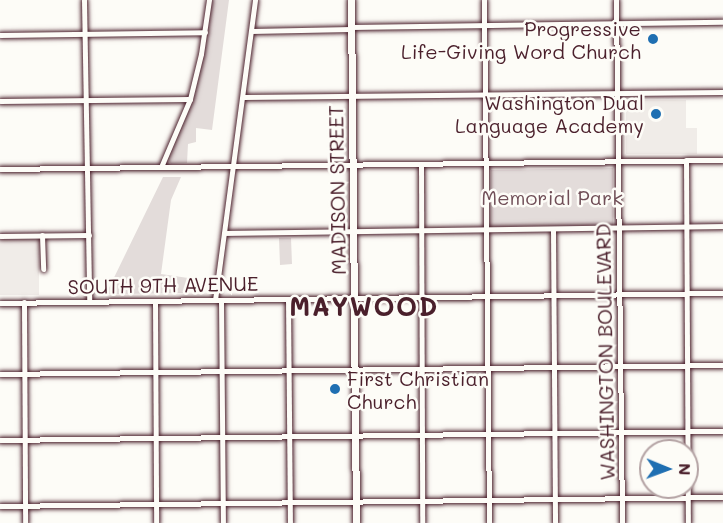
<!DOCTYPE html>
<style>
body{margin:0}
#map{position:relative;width:723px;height:523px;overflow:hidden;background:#fdfcf7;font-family:Mali,sans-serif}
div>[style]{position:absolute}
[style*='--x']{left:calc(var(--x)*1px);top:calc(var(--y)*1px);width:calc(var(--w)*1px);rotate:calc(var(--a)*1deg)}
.built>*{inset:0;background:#f0ece8}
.green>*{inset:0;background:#e3dcda}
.roads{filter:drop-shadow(0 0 2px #4a1f2b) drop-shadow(0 0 2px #4a1f2b)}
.minor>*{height:5px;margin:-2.5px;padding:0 2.5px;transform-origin:2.5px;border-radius:2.5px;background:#fdfcf7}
.major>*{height:7px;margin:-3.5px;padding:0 3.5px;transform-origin:3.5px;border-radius:3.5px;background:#fdfcf7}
.dots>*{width:16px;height:16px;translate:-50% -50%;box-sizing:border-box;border:3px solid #fdfcf7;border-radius:50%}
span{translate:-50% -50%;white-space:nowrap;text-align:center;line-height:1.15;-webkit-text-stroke:5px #fdfcf7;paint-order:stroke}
.poi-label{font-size:20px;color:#4a1f2b}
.right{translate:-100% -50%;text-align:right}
.left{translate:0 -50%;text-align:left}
.street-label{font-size:20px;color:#4a1f2b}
.park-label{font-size:20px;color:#704e57}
.district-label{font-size:26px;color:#4a1f2b;font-weight:700;letter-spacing:1.5px}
.north{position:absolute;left:639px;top:439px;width:60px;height:60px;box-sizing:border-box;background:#fdfcf7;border:2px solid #b5a4a5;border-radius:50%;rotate:91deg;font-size:16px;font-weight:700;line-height:24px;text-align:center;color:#4a1f2b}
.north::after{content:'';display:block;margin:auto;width:21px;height:27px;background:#1f6fb2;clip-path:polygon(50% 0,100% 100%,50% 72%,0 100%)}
</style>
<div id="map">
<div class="built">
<div style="clip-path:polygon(626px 100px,686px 100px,686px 128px,697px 128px,697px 154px,626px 154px)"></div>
<div style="clip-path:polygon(0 239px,39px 239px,39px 295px,0 295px)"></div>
</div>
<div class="green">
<div style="clip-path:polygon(212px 0,229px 0,212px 130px,196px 128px,196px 142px,188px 144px,187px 163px,171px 164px,167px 158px,185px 118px,199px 74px)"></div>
<div style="clip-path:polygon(613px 168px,613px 225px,490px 227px,491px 170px)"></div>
<div style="clip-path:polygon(163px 177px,181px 177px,171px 200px,161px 274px,188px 278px,186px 293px,106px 294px)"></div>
<div style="clip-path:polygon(279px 238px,291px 238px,292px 264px,280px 265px)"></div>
</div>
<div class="roads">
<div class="minor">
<div style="--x:84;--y:0;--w:301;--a:89"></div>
<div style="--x:484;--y:0;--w:523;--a:89.45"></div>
<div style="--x:616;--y:0;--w:523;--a:89.34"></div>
<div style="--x:351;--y:27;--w:372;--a:-0.8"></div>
<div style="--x:251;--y:31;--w:100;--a:-1.1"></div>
<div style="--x:0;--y:35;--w:205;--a:-0.8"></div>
<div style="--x:243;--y:97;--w:480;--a:-0.6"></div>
<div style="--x:0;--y:101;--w:190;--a:-0.6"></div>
<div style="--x:686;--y:160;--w:363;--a:89.7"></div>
<div style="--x:421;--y:165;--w:358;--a:89.8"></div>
<div style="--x:161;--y:167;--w:74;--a:-66.9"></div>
<div style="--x:190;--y:99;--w:46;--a:-76.3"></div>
<div style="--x:201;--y:54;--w:55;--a:-81.6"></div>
<div style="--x:0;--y:169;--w:723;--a:-0.71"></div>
<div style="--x:553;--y:229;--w:294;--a:89.6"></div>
<div style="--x:225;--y:233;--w:498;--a:-0.8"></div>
<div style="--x:42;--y:235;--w:34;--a:88"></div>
<div style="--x:0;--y:236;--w:89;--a:-0.6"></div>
<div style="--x:288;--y:299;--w:224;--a:89.5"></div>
<div style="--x:215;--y:300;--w:303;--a:-82.4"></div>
<div style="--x:221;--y:300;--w:223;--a:89.5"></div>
<div style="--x:155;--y:301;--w:222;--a:89.7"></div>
<div style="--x:24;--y:302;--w:221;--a:89.7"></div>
<div style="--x:0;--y:303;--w:723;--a:-0.79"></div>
<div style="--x:0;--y:374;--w:723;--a:-0.71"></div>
<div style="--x:0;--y:440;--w:723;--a:-0.71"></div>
<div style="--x:0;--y:506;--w:723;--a:-0.71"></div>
</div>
<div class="major">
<div style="--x:351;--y:0;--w:523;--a:89.45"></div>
</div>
</div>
<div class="dots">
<div style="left:653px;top:39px;background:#1f6fb2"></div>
<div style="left:656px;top:114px;background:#1f6fb2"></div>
<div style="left:335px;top:389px;background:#1f6fb2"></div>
</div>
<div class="poi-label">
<span class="right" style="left:641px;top:40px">Progressive<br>Life-Giving Word Church</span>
<span class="right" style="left:644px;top:114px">Washington Dual<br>Language Academy</span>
<span class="left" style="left:347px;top:390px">First Christian<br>Church</span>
</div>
<div class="street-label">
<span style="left:337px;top:190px;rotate:-91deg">MADISON STREET</span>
<span style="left:163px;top:285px;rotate:-1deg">SOUTH 9TH AVENUE</span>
<span style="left:605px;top:352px;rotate:-91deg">WASHINGTON BOULEVARD</span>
</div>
<div class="park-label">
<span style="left:552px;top:197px">Memorial Park</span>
</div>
<div class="district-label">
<span style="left:364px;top:307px">MAYWOOD</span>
</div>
<div class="north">N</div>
</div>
